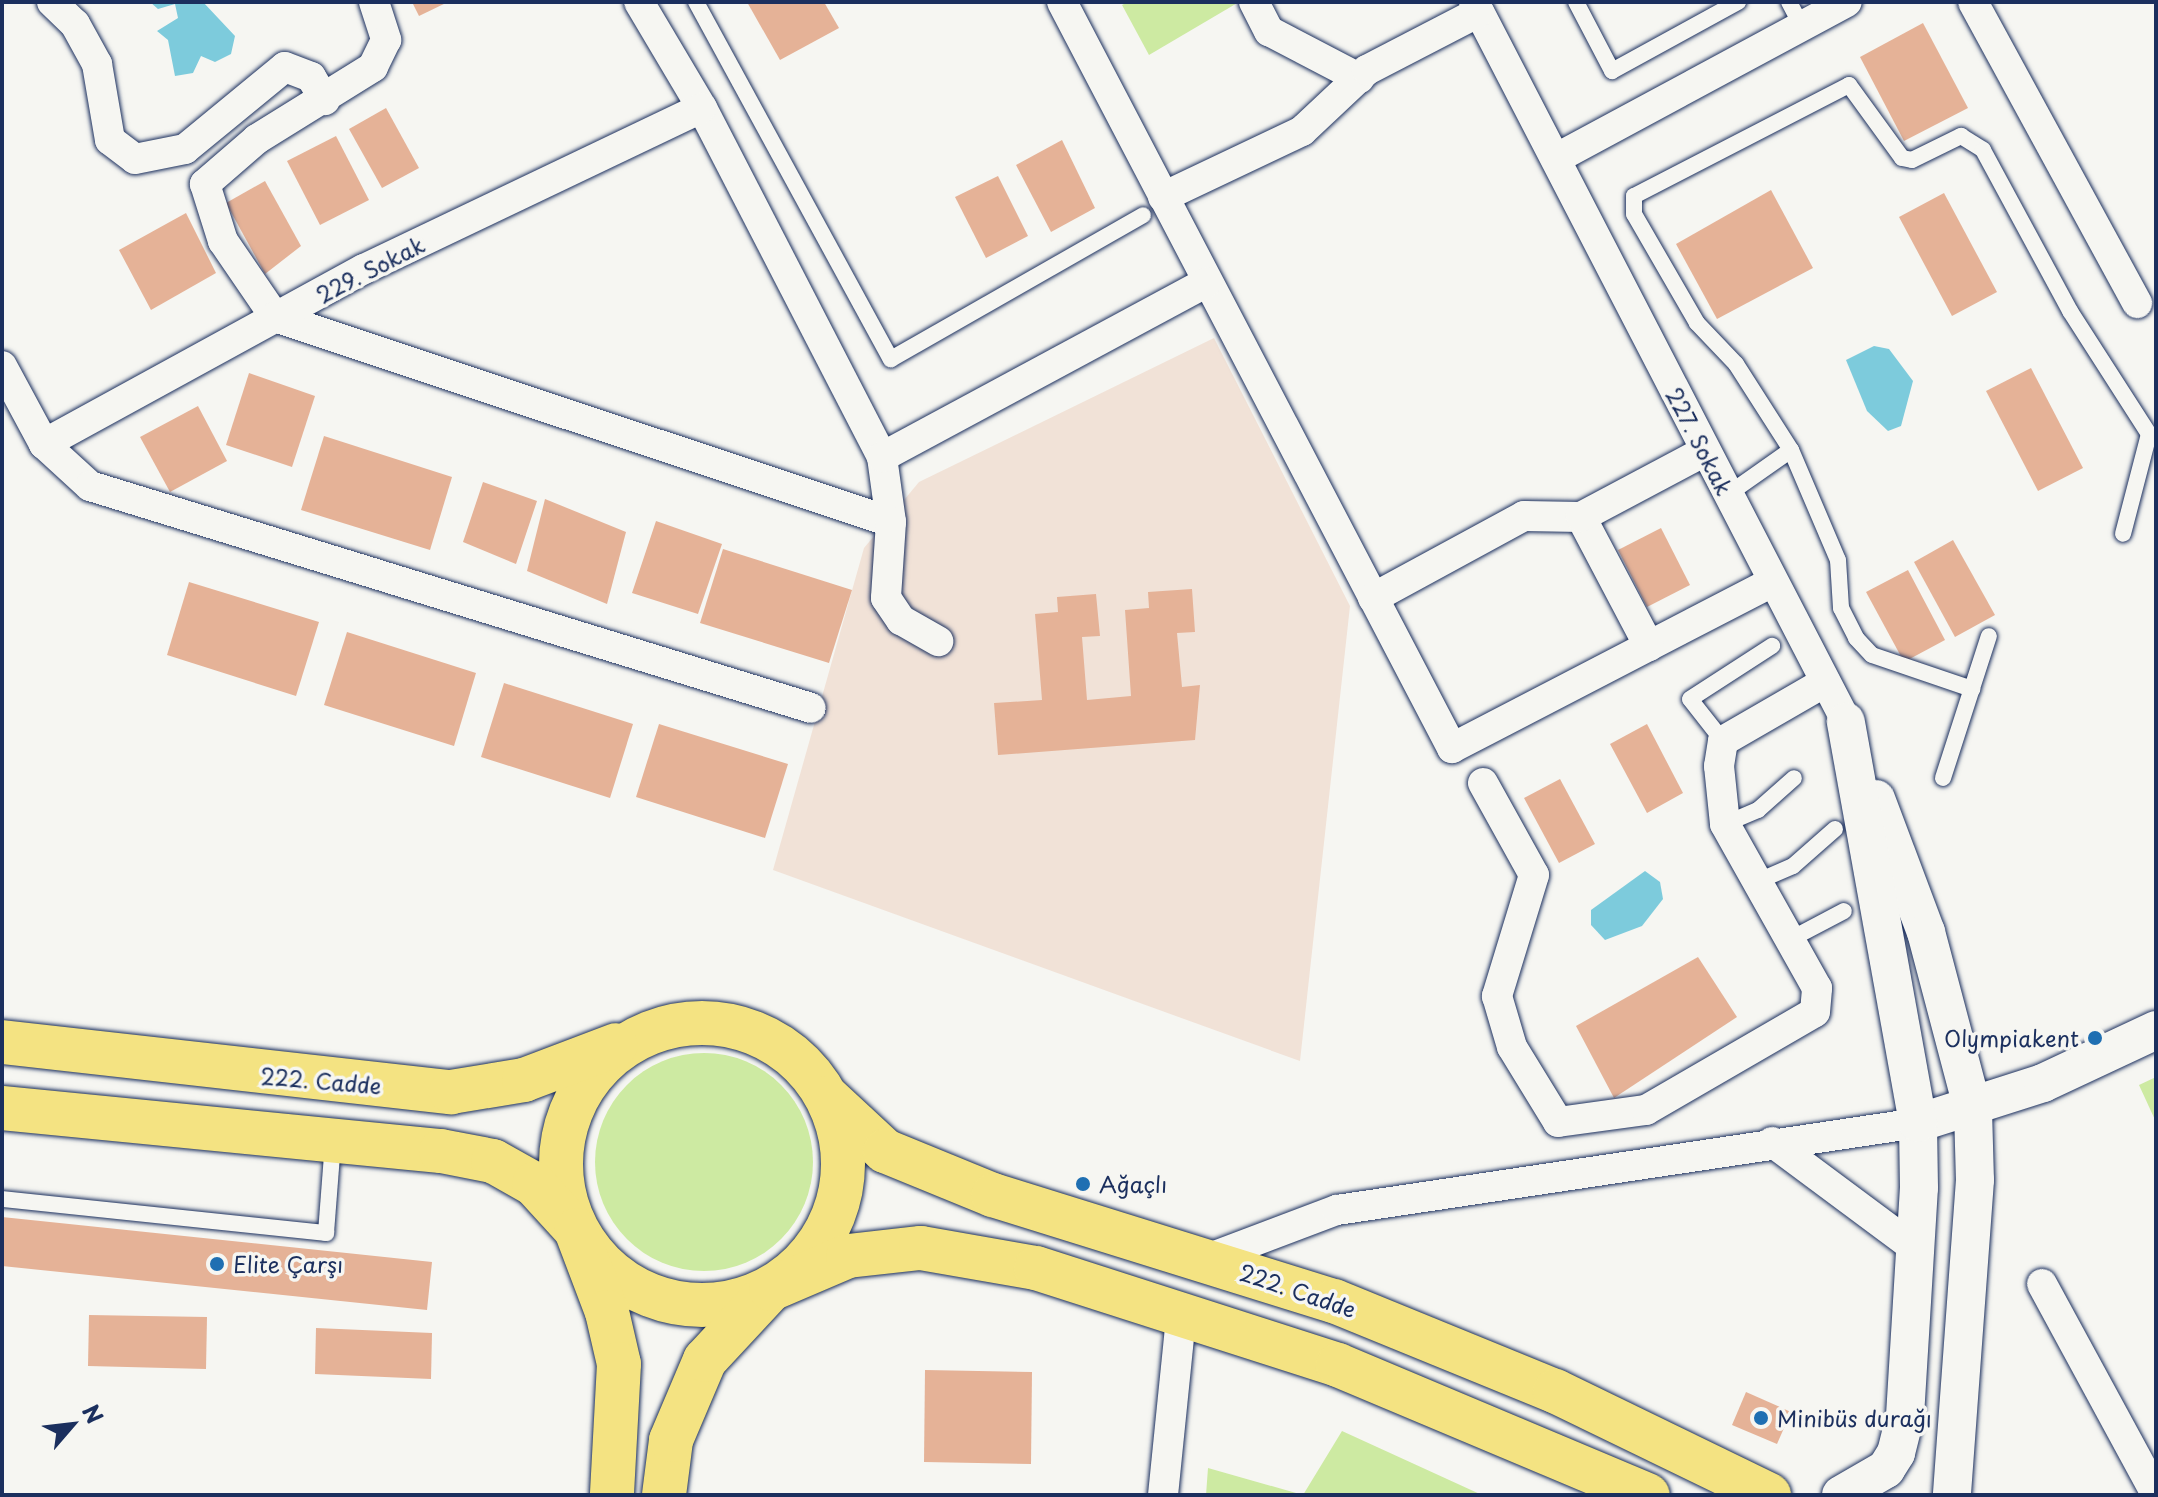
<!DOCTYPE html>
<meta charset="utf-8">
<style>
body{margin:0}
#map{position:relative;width:2158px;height:1497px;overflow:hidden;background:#f6f6f2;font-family:"Playpen Sans",sans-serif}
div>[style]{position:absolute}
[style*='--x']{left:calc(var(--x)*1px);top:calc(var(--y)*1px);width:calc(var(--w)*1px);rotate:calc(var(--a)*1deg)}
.built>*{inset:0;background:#f1e2d7}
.green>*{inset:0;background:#cdeaa2}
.round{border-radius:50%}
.water>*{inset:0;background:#7dcbdc}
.building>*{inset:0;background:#e5b297}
.roads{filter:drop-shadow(0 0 2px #1b2f5e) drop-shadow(0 0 2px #1b2f5e)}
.service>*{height:16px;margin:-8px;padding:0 8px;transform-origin:8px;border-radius:8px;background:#f6f6f2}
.minor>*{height:30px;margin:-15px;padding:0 15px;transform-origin:15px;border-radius:15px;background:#f6f6f2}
.tertiary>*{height:38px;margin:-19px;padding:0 19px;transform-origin:19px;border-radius:19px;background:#f6f6f2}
.primary>*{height:44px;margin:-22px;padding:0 22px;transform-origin:22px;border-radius:22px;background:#f4e382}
.primary>.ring{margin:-22px;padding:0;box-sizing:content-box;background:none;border:44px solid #f4e382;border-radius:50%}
.dots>*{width:22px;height:22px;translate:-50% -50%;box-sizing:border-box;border:4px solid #f6f6f2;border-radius:50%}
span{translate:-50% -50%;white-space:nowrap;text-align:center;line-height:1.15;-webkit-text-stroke:7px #f6f6f2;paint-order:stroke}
.street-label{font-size:22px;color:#1b2f5e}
.poi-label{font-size:22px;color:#1b2f5e}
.right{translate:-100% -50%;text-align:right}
.left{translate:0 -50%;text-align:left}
.frame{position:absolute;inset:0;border:4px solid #1b2f5e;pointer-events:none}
.north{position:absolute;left:32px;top:1385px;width:80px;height:80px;-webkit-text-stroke:6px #f6f6f2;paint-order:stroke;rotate:62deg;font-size:22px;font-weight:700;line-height:32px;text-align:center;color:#1b2f5e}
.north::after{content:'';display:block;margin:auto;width:28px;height:36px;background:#1b2f5e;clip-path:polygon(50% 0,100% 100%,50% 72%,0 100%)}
</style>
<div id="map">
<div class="built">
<div style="clip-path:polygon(1214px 338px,1350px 606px,1300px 1061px,773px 870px,864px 548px,919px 482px)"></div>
</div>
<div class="green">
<div style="clip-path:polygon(1239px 2px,1149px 55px,1122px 5px,1128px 2px)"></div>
<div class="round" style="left:595px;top:1053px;width:218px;height:218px"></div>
<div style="clip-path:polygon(2156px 1077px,2156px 1122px,2139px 1085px)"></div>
<div style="clip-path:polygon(1342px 1431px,1482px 1495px,1206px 1495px,1208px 1468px,1303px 1495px)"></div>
</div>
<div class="water">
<div style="clip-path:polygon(150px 2px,203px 2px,235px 36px,231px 54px,215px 62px,201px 56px,193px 73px,175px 76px,168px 40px,157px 31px,178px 18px,175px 4px,158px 9px)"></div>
<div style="clip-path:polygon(1874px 346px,1889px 349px,1913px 381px,1901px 426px,1888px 431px,1867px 411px,1846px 360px)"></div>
<div style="clip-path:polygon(1645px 871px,1660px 882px,1663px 899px,1642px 926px,1605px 940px,1591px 925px,1591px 910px)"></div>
</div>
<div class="building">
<div style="clip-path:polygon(412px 2px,448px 2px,419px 16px)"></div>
<div style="clip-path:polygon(747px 2px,824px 2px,839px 28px,780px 60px)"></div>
<div style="clip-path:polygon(1923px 23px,1968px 108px,1904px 141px,1860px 57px)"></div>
<div style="clip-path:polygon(386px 108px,419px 168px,382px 188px,349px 129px)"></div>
<div style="clip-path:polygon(336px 136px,369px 200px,320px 225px,287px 161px)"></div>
<div style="clip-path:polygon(1062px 140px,1095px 208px,1051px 232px,1016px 165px)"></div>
<div style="clip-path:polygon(998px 176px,1028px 236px,986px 258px,955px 197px)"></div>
<div style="clip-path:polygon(265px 181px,301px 246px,265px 274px,226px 203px)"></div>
<div style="clip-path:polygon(1771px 190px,1813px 268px,1717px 319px,1676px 244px)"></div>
<div style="clip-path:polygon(1944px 193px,1997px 292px,1952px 316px,1899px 217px)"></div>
<div style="clip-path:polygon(186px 213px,216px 273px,151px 310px,119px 250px)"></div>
<div style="clip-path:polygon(2031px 368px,2083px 468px,2038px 491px,1986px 391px)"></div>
<div style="clip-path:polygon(249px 373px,315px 396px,292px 467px,226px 445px)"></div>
<div style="clip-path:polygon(198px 406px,227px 461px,170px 492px,140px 437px)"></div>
<div style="clip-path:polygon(324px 436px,452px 477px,430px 550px,301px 510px)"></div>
<div style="clip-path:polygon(483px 482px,537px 501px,516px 564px,463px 542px)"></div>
<div style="clip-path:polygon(545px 499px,626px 532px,607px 604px,527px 571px)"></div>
<div style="clip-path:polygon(656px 521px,722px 544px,698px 614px,632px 593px)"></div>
<div style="clip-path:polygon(1661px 528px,1690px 585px,1647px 607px,1618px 550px)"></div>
<div style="clip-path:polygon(1953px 540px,1995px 615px,1955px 637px,1914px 562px)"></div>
<div style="clip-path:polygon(723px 549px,852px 590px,829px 663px,700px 623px)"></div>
<div style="clip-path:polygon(1908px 570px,1945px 640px,1904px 662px,1866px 592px)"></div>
<div style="clip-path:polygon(189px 582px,319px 622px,296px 696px,167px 655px)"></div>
<div style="clip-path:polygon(1192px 589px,1195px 632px,1177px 633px,1182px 687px,1200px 685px,1195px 740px,998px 755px,994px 703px,1042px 700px,1035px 614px,1058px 612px,1057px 597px,1096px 594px,1100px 636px,1082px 637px,1087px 700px,1131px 696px,1125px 610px,1149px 608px,1148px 592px)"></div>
<div style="clip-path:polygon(347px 632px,476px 673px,454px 746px,324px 705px)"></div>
<div style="clip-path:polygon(504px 683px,633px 724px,610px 798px,481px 757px)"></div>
<div style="clip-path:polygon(659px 724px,788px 764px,765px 838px,636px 797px)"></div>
<div style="clip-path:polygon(1647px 724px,1683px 793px,1647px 813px,1610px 744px)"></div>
<div style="clip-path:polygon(1560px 779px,1595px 844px,1559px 863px,1524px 798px)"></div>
<div style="clip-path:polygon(1698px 957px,1737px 1017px,1614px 1098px,1576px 1026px)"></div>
<div style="clip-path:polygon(2px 1217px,432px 1262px,427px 1310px,2px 1266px)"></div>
<div style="clip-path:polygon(89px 1315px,207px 1317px,206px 1369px,88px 1366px)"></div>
<div style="clip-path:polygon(316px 1328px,432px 1333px,431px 1379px,315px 1374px)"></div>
<div style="clip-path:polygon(925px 1370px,1032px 1372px,1031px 1464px,924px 1462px)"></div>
<div style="clip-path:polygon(1746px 1392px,1791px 1412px,1777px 1444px,1732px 1425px)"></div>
</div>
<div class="roads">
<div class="service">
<div style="--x:696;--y:2;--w:407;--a:61.4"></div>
<div style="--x:891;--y:359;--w:290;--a:-29.7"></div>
<div style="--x:1576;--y:2;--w:78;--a:62.4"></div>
<div style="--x:1612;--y:71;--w:144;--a:-28.7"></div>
<div style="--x:1789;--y:2;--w:26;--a:62"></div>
<div style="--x:1791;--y:450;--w:120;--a:66.9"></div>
<div style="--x:1838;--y:560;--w:48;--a:86.4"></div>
<div style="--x:1841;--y:608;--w:34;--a:63"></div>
<div style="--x:1856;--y:638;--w:23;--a:47"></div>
<div style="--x:1872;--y:655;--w:106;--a:18.8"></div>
<div style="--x:1727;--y:495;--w:78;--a:-35.1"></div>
<div style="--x:1791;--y:450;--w:102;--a:-122.6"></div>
<div style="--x:1736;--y:364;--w:57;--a:-133.6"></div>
<div style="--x:1697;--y:323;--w:126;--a:-120"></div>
<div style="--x:1634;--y:214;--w:18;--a:-90"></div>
<div style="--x:1634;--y:196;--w:242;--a:-27.3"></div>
<div style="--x:1849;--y:85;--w:90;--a:54"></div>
<div style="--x:1902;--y:158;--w:10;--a:11"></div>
<div style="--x:1912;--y:160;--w:55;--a:-26.1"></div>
<div style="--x:1961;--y:136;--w:26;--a:32"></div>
<div style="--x:1983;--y:150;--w:183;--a:61.6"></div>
<div style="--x:2070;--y:311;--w:146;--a:57.3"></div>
<div style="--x:2149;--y:434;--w:103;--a:104.6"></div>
<div style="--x:1723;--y:741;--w:53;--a:-128.2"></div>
<div style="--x:1690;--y:699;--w:98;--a:-32.9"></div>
<div style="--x:1943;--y:778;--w:149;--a:-72.1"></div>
<div style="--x:1725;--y:824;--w:36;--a:-23"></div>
<div style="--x:1758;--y:810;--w:48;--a:-41.6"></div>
<div style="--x:1756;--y:882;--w:40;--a:-23.4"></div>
<div style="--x:1793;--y:866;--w:56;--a:-41.4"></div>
<div style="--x:1789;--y:940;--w:62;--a:-27.8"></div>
<div style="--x:2;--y:1199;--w:326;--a:6"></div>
<div style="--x:326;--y:1233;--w:92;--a:-85.6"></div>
</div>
<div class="minor">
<div style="--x:52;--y:2;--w:32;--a:44"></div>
<div style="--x:75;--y:24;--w:46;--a:61.2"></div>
<div style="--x:97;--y:64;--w:77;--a:80.3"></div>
<div style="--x:110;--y:140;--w:31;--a:37"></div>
<div style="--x:135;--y:159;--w:51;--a:-11.3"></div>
<div style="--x:185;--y:149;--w:129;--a:-39.4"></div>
<div style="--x:285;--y:67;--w:28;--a:21"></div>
<div style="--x:311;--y:77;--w:27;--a:59"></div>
<div style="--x:374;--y:2;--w:40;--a:72"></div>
<div style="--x:386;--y:40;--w:30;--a:116"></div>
<div style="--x:373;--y:67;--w:137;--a:148.2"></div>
<div style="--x:257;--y:139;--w:69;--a:139.1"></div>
<div style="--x:205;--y:184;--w:60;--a:72.5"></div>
<div style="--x:223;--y:241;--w:92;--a:55.6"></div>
<div style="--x:275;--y:317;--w:649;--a:18.41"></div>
<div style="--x:639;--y:2;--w:123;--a:59.3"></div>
<div style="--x:702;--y:108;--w:393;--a:62.7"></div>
<div style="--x:882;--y:457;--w:66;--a:82.1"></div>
<div style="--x:891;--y:522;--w:76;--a:93.8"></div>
<div style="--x:886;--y:598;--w:27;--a:56"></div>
<div style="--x:901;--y:620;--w:43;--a:29.6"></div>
<div style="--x:1062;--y:2;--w:842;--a:62.4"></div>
<div style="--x:1452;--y:748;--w:360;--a:-27.4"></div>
<div style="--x:1254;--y:2;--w:33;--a:63"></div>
<div style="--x:1269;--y:31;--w:102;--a:27.6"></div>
<div style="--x:1474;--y:2;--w:810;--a:62.64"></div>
<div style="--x:1973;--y:2;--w:343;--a:61.4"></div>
<div style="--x:1557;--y:158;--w:329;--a:-28.3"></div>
<div style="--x:1163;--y:197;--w:154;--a:-25.4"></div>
<div style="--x:1302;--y:131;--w:89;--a:-43.2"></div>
<div style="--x:1367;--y:70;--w:126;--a:-27.4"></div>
<div style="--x:2;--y:366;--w:89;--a:61.7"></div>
<div style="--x:44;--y:444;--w:62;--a:42.4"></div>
<div style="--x:90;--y:486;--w:754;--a:17.11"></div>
<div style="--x:44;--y:444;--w:365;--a:-28.7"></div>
<div style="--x:364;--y:269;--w:374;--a:-25.5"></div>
<div style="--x:882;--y:457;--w:369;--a:-28.3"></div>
<div style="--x:1581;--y:517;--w:146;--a:62.2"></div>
<div style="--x:1373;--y:598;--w:172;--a:-28.5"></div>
<div style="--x:1524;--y:516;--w:57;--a:1"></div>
<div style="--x:1581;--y:517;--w:140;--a:-28"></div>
<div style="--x:1483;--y:783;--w:105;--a:61"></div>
<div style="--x:1534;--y:875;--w:127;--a:107"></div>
<div style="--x:1497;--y:996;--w:53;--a:73.6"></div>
<div style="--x:1512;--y:1047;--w:88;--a:58.5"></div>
<div style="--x:1558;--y:1122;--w:89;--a:-7.8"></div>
<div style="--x:1646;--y:1110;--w:195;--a:-30.1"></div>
<div style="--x:1815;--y:1012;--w:24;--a:-85"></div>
<div style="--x:1817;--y:988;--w:188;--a:-119.3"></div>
<div style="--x:1725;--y:824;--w:58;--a:-95.9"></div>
<div style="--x:1719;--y:766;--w:25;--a:-81"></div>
<div style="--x:1723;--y:741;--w:118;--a:-30"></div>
<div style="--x:1772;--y:1142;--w:179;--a:36.6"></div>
<div style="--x:1207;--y:1259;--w:139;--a:-20.7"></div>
<div style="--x:1337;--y:1210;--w:587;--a:-8.52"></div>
<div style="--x:2042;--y:1284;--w:239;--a:61.5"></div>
<div style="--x:1163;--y:1495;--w:177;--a:-84.2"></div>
</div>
<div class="tertiary">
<div style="--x:1876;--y:799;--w:142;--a:69.4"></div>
<div style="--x:1926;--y:932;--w:184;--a:75.2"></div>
<div style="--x:1973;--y:1110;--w:70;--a:88.4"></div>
<div style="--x:1975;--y:1180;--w:316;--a:94.2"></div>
<div style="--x:1918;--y:1123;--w:131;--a:-17.7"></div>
<div style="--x:2043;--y:1083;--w:125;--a:-25.1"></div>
<div style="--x:1841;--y:1495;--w:52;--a:-30"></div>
<div style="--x:1886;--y:1469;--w:19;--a:-58"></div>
<div style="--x:1896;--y:1453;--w:38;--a:-76"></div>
<div style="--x:1905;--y:1416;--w:228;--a:-86.5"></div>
<div style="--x:1919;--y:1188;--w:65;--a:-90.9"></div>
<div style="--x:1918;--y:1123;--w:408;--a:-100.2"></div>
</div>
<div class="primary">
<div class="ring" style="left:561px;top:1023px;width:238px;height:238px"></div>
<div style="--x:2;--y:1042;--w:452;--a:6.4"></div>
<div style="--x:451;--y:1092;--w:74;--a:-9.3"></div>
<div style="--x:524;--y:1080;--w:98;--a:-20.8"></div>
<div style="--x:828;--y:1098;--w:78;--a:42.9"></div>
<div style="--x:885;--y:1151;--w:117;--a:22.2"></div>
<div style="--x:993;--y:1195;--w:357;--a:17.3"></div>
<div style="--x:1334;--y:1301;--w:239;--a:22.2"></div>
<div style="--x:1555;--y:1391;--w:238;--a:25.9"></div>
<div style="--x:2;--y:1108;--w:441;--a:5.6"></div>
<div style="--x:441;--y:1151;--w:53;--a:10.9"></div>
<div style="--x:493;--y:1161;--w:47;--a:29.3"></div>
<div style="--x:534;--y:1184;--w:62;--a:47.6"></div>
<div style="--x:576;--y:1230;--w:88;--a:69.3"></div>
<div style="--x:607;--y:1312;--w:53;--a:77"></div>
<div style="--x:619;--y:1364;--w:131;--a:93.1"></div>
<div style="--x:664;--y:1495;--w:55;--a:-82.7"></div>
<div style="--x:671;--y:1440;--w:87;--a:-67"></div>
<div style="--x:705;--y:1360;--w:97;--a:-47.1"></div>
<div style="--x:771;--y:1289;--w:84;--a:-23.2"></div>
<div style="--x:848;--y:1256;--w:73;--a:-6.3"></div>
<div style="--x:921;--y:1248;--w:117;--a:9.9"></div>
<div style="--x:1036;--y:1268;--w:317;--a:17.8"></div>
<div style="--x:1338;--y:1365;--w:336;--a:22.8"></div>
</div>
</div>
<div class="dots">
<div style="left:2095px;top:1038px;background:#1f6fb2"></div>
<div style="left:1083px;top:1184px;background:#1f6fb2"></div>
<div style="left:217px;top:1264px;background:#1f6fb2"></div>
<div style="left:1761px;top:1418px;background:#1f6fb2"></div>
</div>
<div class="street-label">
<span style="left:370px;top:269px;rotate:-27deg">229. Sokak</span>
<span style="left:1700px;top:441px;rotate:63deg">227. Sokak</span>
<span style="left:321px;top:1080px;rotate:5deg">222. Cadde</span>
<span style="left:1298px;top:1290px;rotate:19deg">222. Cadde</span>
</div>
<div class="poi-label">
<span class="right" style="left:2079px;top:1038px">Olympiakent</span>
<span class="left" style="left:1099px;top:1184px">Ağaçlı</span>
<span class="left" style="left:233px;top:1264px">Elite Çarşı</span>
<span class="left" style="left:1777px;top:1418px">Minibüs durağı</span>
</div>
<div class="frame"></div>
<div class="north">N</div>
</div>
